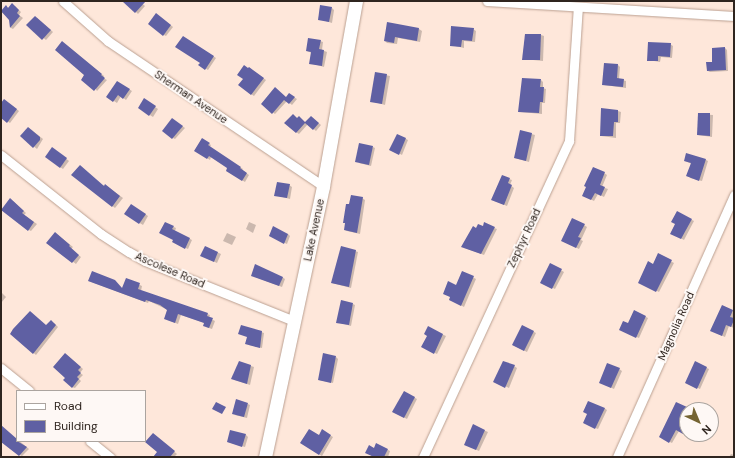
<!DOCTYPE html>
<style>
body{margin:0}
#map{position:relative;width:735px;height:458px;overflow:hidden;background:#fee7da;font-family:"DM Sans",sans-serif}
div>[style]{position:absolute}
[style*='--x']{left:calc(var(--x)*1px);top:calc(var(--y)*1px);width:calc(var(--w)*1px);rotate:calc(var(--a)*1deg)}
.shadow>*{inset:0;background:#0003}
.building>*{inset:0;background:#5f60a3}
.roads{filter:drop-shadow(0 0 1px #bba091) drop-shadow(0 0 1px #bba091)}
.street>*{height:9px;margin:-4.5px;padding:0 4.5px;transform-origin:4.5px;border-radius:4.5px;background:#fff}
.secondary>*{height:13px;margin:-6.5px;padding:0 6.5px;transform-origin:6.5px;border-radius:6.5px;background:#fff}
span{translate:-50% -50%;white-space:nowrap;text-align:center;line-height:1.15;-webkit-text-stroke:4px #fef8f5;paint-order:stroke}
.street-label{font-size:11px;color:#2f251f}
.frame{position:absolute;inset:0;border:2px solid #2f251f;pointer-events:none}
.legend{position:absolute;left:16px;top:390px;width:130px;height:52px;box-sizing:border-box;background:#fef8f5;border:1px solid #aba49f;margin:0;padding:5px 7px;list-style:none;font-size:12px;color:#2f251f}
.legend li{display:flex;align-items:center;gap:8px;height:20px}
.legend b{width:20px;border:1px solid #aba49f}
.north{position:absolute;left:679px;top:402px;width:40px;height:40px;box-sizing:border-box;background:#fef8f5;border:1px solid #aba49f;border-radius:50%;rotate:136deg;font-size:11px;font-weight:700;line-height:16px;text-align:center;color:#2f251f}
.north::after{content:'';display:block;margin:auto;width:14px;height:18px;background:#756432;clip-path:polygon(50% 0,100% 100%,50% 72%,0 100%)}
</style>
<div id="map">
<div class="shadow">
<div style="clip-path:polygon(125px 1px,139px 1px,145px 6px,138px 14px)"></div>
<div style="clip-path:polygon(15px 6px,21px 12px,19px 15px,23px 18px,13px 29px,11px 28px,10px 19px,1px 12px,6px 7px,9px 8px)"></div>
<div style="clip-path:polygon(332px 8px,334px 10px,332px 23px,319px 19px)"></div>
<div style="clip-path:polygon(159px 16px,173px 27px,166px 36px,164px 35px)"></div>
<div style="clip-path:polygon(37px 18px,53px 32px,46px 40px,27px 25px)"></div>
<div style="clip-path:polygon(388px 24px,419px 29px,422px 31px,420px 42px,398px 38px,397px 44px,387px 43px,385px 41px)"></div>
<div style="clip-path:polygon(473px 29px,476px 31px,475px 42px,464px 41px,464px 48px,451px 45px)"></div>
<div style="clip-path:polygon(541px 35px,544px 36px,543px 61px,523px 59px)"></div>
<div style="clip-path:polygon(183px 37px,216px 58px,208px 70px,200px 65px,201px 63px)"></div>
<div style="clip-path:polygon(320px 41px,323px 42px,322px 50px,327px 52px,324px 67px,310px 63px,312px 53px,307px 51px)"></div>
<div style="clip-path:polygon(65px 44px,104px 76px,103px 78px,107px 80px,97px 91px)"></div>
<div style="clip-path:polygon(670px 44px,673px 46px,672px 58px,661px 57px,660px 62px,648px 60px)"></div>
<div style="clip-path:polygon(725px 48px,727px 50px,728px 71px,710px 72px,708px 71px)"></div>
<div style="clip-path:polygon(618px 65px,620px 67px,619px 79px,626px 81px,626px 88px,604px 85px)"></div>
<div style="clip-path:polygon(252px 70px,266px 80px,254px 96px,251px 94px)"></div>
<div style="clip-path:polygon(376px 73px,390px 76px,385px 105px,371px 101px)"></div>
<div style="clip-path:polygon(541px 80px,543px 82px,543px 88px,546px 89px,545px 103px,542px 103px,542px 114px,520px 112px)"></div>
<div style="clip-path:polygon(117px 82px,132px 91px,126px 100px,121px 96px,117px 103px,108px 97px)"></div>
<div style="clip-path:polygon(292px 96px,297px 99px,292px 105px,287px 101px,275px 114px,262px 104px)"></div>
<div style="clip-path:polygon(145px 100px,158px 109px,153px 117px,139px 108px)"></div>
<div style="clip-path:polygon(1px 102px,7px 102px,19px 111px,10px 123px,1px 117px)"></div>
<div style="clip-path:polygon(618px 111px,621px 112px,620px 123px,616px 123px,616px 138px,601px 136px)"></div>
<div style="clip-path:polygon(699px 114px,713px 115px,712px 137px,698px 135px)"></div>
<div style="clip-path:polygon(295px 117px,306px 123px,311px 117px,321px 125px,316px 131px,308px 124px,299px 134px,296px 132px)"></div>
<div style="clip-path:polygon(175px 121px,185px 128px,175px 139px,173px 138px)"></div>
<div style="clip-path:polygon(29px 128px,43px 139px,37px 149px,21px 136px)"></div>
<div style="clip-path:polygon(521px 131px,535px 135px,529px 162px,515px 158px)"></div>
<div style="clip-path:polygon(398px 135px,408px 140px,402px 155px,391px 149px)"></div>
<div style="clip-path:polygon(202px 139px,211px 145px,210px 147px,243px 169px,242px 170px,249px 175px,245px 182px,227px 171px,229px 168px,211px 157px,210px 160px,195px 150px)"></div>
<div style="clip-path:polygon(373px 147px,375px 148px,371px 166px,359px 163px)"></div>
<div style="clip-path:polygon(55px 150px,69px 161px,63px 169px,60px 167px)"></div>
<div style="clip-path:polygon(706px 160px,708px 161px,702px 181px,690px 178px,692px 164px,685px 161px)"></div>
<div style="clip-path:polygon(604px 173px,607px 175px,602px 187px,608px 189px,604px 197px,598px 194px,594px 201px,586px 197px)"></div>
<div style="clip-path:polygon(73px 175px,108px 187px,123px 198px,115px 208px)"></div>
<div style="clip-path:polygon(509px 179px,512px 180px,510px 185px,514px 188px,507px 206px,495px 201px)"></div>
<div style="clip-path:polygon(289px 185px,292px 187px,290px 199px,275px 195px)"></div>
<div style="clip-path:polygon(362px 198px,365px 200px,360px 234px,347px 231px,345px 230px,350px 205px)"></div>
<div style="clip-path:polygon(13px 201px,26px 213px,24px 215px,37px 224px,31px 231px,29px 230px)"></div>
<div style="clip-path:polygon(131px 205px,148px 216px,143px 225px,125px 214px)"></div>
<div style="clip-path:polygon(677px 213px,694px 221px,684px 240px,671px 233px,676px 223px)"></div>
<div style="clip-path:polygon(249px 222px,256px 225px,253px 233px,246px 229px)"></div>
<div style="clip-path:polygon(165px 223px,176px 228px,175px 231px,192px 240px,188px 249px,173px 242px,174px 239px)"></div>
<div style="clip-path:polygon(584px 225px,587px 227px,581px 240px,583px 241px,579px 249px,565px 242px)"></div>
<div style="clip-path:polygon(494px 228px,497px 229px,484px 255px,465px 248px,477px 229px)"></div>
<div style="clip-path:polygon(227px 233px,236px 237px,232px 245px,223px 241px)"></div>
<div style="clip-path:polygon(288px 234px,290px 236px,287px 244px,270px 236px)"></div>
<div style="clip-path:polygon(58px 235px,73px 247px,71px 249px,81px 257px,76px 264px,48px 243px)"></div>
<div style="clip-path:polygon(206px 247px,221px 254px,217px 263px,204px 257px)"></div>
<div style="clip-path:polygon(355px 251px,358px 252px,351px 288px,332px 283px)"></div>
<div style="clip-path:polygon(659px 255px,674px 263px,659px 292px,639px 282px,653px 265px)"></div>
<div style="clip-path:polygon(550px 264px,564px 272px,555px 289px,541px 282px)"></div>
<div style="clip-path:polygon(463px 272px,476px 279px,464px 307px,453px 301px)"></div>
<div style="clip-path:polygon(255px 277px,282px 277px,285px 279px,282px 287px)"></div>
<div style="clip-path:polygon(127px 279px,142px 286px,141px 291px,210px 315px,209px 318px,215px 321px,212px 329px,206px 327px,205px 323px,181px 315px,178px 324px,168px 320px,168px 310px,149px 301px,148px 303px,89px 281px,114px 281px,123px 289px)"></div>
<div style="clip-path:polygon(1px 292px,6px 297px,1px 303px)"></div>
<div style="clip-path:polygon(353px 304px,355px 305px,351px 326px,337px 322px)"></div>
<div style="clip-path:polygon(723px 306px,734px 311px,734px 328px,729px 326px,725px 337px,714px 332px)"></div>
<div style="clip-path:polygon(646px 317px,648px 318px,639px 338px,623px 331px,629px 325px)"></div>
<div style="clip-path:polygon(54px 323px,58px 327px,36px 355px,12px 334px,47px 326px)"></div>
<div style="clip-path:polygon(522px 326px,536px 333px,527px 352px,513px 345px)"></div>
<div style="clip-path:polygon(428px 328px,446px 336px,437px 354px,423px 347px,428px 335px)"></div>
<div style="clip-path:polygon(261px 332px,264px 333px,262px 348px,249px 345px,248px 337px)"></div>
<div style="clip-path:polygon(68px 356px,83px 369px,80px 373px,83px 375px,79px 379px,81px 381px,75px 388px,72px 387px)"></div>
<div style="clip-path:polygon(336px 357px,338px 359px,333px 383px,319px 380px)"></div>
<div style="clip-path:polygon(239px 362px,254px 367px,250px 385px,235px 380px)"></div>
<div style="clip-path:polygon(696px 363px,709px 369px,700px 389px,686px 382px)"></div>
<div style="clip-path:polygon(514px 366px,517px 368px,509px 388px,495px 381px)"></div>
<div style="clip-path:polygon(619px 369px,622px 371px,614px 389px,603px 384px)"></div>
<div style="clip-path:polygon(404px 392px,417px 399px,407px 419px,394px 412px)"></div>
<div style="clip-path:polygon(676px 403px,691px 410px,687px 410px,686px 434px,679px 431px,672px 443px,660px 437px)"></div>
<div style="clip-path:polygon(248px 404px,250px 405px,247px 418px,235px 415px)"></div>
<div style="clip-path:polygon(604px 408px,607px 410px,598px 429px,588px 425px)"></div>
<div style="clip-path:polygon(474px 426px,488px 432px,479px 451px,468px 446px)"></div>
<div style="clip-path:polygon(323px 431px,333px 437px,322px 456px,301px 443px,319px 436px)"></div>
<div style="clip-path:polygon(1px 432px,17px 439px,29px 449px,22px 456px,20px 455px,1px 440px)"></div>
<div style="clip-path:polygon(246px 435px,248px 437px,245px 447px,228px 442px)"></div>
<div style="clip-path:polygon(156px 436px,177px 454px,174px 457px,154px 457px,158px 452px)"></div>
<div style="clip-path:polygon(376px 444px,390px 451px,388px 457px,371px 457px)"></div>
<div style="clip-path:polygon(731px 454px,734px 455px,734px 457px,729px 457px)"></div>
</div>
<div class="building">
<div style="clip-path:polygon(122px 1px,146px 1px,135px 13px)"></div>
<div style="clip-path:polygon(12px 3px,19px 10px,17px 13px,20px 16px,10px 28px,9px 20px,1px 11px,6px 5px,8px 8px)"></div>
<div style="clip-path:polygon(320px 5px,332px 7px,329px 22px,318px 20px)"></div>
<div style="clip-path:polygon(156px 13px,171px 25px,163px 36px,148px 24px)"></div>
<div style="clip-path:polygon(35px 16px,51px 30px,42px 40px,26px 25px)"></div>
<div style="clip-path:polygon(387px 22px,419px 28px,417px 41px,395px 37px,394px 43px,384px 41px)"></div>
<div style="clip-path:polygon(451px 26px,474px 28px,472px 41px,462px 40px,461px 47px,450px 46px)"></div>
<div style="clip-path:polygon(525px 34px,541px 34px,540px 60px,522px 60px)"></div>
<div style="clip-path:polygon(183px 36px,214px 56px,205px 70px,198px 65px,200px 63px,175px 47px)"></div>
<div style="clip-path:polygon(308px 38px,321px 40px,319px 49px,324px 50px,322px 66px,309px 64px,311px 52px,306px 51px)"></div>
<div style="clip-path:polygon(62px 41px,102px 74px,101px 75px,105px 78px,94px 91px,81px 80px,84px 75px,55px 50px)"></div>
<div style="clip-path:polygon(648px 42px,671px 43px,670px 57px,658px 56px,658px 61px,647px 61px)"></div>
<div style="clip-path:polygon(725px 47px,726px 70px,707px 71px,706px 62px,712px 62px,712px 48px)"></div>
<div style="clip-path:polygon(604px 63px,618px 64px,617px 78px,624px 79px,623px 87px,602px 85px)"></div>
<div style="clip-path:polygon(244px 65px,248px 68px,249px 67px,264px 78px,251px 95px,238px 85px,243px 79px,237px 75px)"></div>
<div style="clip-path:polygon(375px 72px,387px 74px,382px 104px,370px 102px)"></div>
<div style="clip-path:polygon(522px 78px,541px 79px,540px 87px,544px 87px,543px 102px,540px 102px,539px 113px,518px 112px)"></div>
<div style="clip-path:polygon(117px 81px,130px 89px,123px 99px,118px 95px,113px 102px,106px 97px)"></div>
<div style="clip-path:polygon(275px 87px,286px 97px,289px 93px,295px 97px,289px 104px,284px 100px,272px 114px,261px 104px)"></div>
<div style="clip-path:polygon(144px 98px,156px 106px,149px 116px,138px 108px)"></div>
<div style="clip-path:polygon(4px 99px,17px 109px,7px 123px,1px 118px,1px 103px)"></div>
<div style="clip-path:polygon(601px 108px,618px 110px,618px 122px,614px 122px,613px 136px,600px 136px)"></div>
<div style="clip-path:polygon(698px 113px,710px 113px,710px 136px,697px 135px)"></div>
<div style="clip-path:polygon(293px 114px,297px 118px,299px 116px,305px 122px,311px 116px,319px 123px,313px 130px,305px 123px,296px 133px,284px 123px)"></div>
<div style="clip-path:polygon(172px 118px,183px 126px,172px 139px,162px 131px)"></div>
<div style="clip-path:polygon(28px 127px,40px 137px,40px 140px,33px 148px,20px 136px)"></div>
<div style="clip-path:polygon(520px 130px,532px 133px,526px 161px,514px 158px)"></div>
<div style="clip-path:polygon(397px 134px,406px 138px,399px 155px,389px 150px)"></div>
<div style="clip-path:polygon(202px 138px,210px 143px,208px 145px,241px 167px,240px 168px,247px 173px,242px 181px,226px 171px,227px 168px,209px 156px,207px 159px,194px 151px)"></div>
<div style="clip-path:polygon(359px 143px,373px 146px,369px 165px,355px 162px)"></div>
<div style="clip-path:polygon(52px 147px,67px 158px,60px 168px,45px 157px)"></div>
<div style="clip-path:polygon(686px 153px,706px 159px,699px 181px,686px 176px,691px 163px,684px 161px)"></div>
<div style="clip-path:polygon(80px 165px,104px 186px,105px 184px,120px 196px,112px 207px,71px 175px)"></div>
<div style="clip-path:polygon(593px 167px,605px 172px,600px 185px,605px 187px,601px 196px,595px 193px,591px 200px,582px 196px,586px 187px,584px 186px)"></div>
<div style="clip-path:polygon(502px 175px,510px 178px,508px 183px,512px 185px,504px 205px,491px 200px)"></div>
<div style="clip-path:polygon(277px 182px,290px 184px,287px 198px,274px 196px)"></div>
<div style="clip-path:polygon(351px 195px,363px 197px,357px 233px,344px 230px,345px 223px,343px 223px,346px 204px,349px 204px)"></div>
<div style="clip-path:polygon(10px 198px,24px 211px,22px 213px,34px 222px,28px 231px,1px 210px)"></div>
<div style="clip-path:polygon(131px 204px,146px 214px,139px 224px,124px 214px)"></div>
<div style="clip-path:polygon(677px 211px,692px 219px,681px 239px,670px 234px,675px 224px,671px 222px)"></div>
<div style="clip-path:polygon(572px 218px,585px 224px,578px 237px,581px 238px,576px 248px,561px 241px)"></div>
<div style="clip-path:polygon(165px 222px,174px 226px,172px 229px,190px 238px,185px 249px,172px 242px,173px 240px,159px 233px)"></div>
<div style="clip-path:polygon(484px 222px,495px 227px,481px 254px,461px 247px,473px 226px,476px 228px,478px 224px,483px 226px)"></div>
<div style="clip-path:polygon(273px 226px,288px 234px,284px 244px,269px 236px)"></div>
<div style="clip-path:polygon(55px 232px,70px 245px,69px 246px,79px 255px,72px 263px,46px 243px)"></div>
<div style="clip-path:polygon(205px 246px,218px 252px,214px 262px,200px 256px)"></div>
<div style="clip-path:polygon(341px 246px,356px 250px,349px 287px,331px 283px)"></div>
<div style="clip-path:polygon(658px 253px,672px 260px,656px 292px,638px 283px,648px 261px,653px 264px)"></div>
<div style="clip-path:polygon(550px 263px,562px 269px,552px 289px,540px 283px)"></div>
<div style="clip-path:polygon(255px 264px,283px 277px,279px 286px,251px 276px)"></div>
<div style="clip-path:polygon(92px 271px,115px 280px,122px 288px,126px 278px,140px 283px,138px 289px,208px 313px,207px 316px,213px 318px,209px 328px,203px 326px,204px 323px,178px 314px,175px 323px,164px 319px,167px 310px,160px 305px,146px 300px,145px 302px,88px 281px)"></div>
<div style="clip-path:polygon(462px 271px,474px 276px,461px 306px,449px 300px,450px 297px,443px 294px,448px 281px,456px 285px)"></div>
<div style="clip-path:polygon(341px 300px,353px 303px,349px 325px,336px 323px)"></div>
<div style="clip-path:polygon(722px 305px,733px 310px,730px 317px,734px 318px,734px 320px,731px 327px,726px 325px,722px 336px,710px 331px)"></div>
<div style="clip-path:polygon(634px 310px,646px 316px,636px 338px,619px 330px,623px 321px,628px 323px)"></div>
<div style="clip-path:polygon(30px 311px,46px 325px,51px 320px,56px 325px,33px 354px,10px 334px,13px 329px)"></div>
<div style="clip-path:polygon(241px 325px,262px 331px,260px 348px,245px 344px,247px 337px,238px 334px)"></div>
<div style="clip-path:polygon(522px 325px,534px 331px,524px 351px,512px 345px)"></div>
<div style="clip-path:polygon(428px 326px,443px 334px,434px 354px,421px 347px,427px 336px,424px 334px)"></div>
<div style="clip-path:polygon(65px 353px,81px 367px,78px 370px,81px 373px,77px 377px,79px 379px,72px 388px,63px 380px,65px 378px,53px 367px)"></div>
<div style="clip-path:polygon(323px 353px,336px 356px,331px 383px,318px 380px)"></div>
<div style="clip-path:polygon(239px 361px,251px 365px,247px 384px,231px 379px)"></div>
<div style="clip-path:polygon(503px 361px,515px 365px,505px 388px,493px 382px)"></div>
<div style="clip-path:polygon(695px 361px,707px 367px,697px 389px,685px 383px)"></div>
<div style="clip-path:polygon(607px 363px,620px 368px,611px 388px,599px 383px)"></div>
<div style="clip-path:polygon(404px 391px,415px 397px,404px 418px,392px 412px)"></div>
<div style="clip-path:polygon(236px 399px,248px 403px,244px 417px,232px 414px)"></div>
<div style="clip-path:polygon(588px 401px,605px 408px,595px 429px,583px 423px,587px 414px,583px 412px)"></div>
<div style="clip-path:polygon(216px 402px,226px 407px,222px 414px,212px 409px)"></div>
<div style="clip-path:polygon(676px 402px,687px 407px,687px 425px,683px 434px,676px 430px,669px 443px,659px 437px)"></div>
<div style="clip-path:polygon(473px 424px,485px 430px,476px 450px,464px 445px)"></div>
<div style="clip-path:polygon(1px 425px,17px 439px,17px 441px,27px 447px,19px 456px,1px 442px)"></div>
<div style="clip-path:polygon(309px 429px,319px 435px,322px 429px,331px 435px,319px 455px,300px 443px)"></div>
<div style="clip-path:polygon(230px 430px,246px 434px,242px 447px,227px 442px)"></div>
<div style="clip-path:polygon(153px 433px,175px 451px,170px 457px,153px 457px,157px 452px,145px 442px)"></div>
<div style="clip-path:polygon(376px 443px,388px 449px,384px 457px,374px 457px,365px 453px,369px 445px,374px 448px)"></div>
</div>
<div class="roads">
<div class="street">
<div style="--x:63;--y:1;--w:60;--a:41.6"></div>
<div style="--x:108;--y:41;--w:259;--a:34"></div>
<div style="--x:487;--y:1;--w:247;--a:3.5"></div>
<div style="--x:1;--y:155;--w:127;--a:38.3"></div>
<div style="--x:101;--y:234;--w:33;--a:33"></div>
<div style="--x:129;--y:252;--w:18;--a:29"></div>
<div style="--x:145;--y:261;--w:161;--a:21.9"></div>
<div style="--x:1;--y:368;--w:36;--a:39"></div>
<div style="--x:90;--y:441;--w:26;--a:39"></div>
<div style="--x:423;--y:457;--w:348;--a:-65.2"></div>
<div style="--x:569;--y:141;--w:134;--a:-86.2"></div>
<div style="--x:617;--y:457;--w:287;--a:-65.9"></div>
</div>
<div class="secondary">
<div style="--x:265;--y:457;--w:277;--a:-77.9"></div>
<div style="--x:323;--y:186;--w:188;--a:-79.9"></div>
</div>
</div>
<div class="street-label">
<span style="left:191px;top:97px;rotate:34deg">Sherman Avenue</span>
<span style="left:314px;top:230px;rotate:-78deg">Lake Avenue</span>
<span style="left:524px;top:238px;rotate:-65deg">Zephyr Road</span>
<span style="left:170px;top:270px;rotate:23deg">Ascolese Road</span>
<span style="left:676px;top:326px;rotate:-66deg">Magnolia Road</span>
</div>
<div class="frame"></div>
<ul class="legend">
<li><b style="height:5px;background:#fff"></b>Road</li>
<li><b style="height:11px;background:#5f60a3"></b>Building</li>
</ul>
<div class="north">N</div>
</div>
